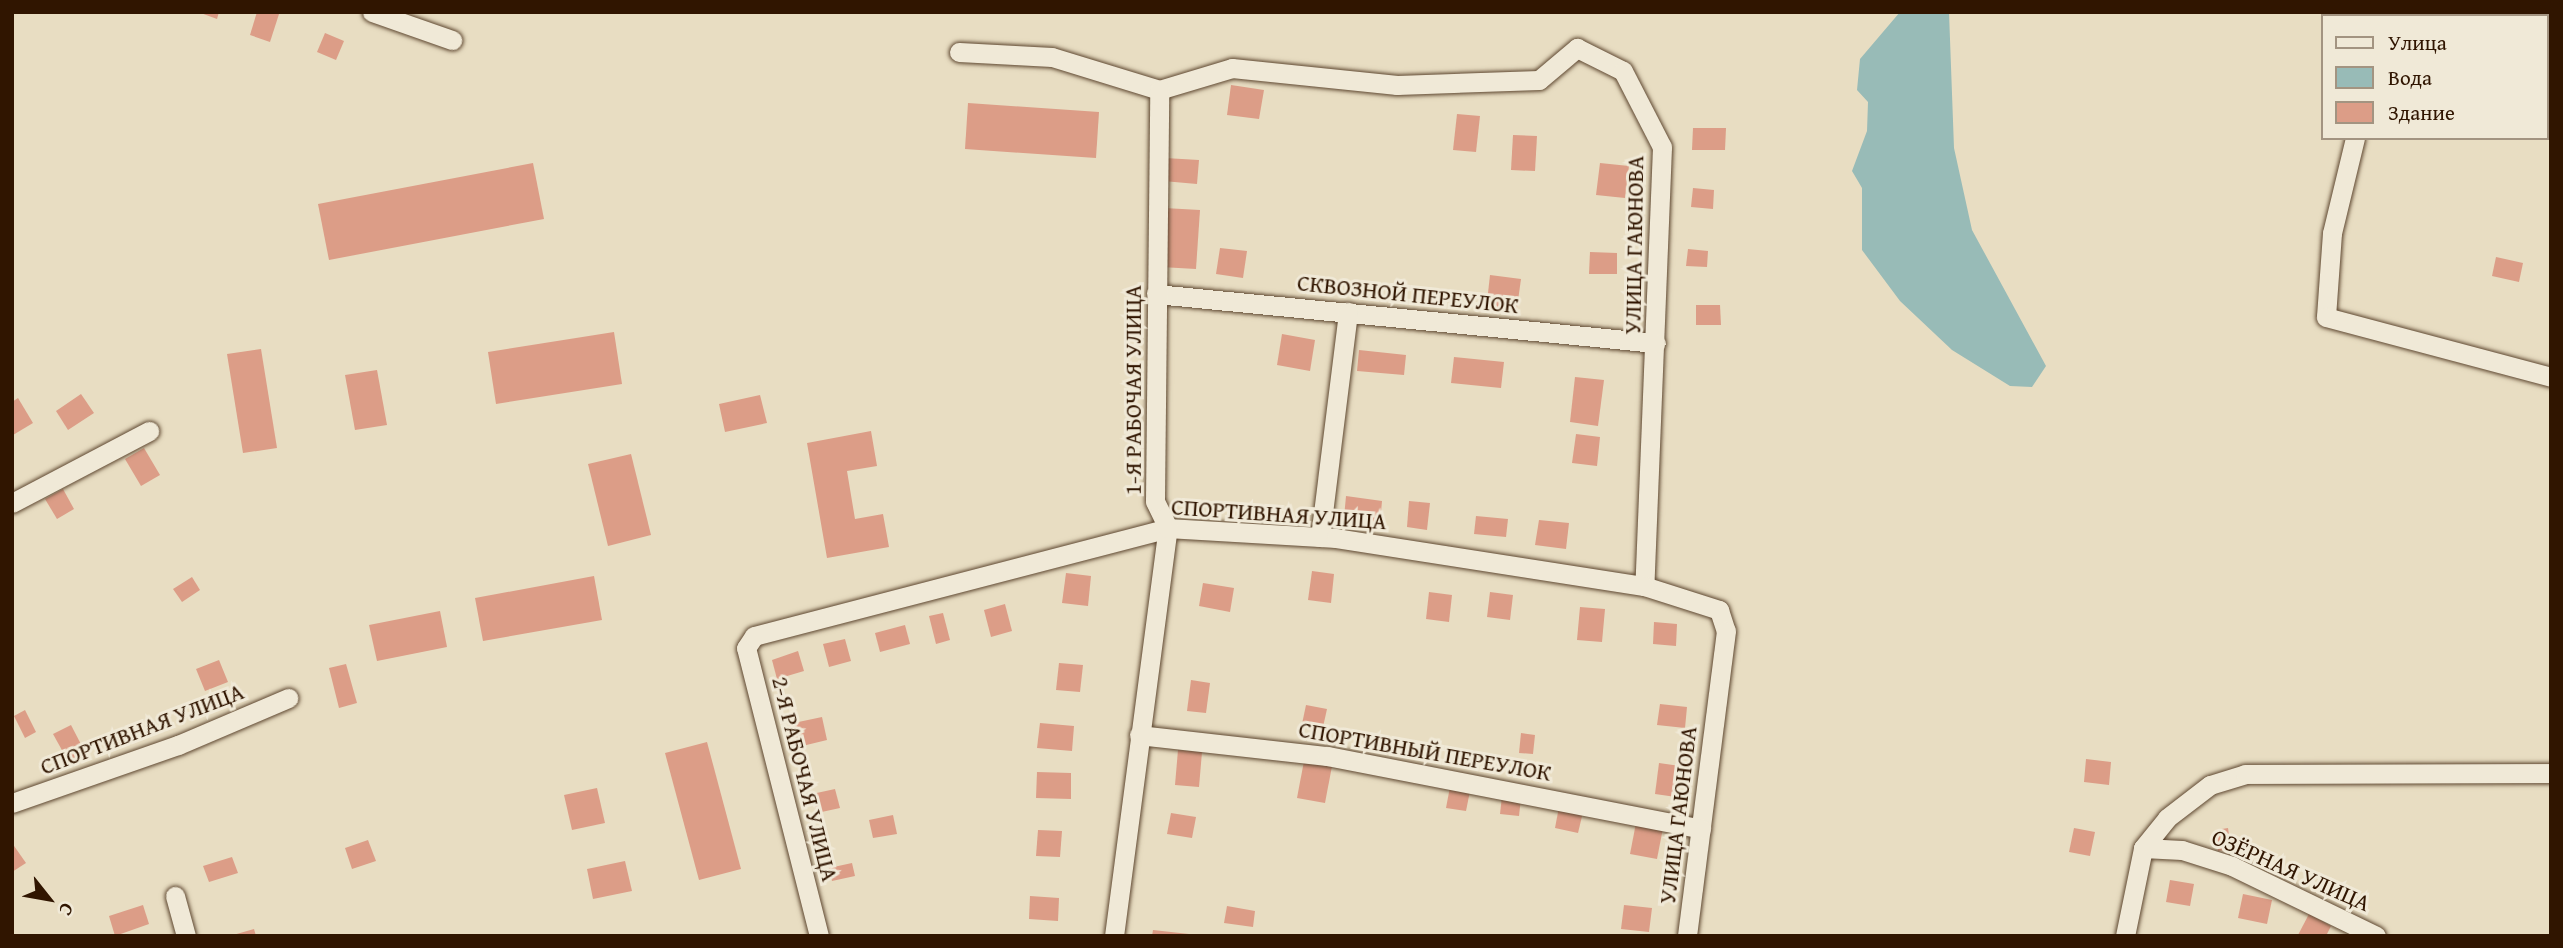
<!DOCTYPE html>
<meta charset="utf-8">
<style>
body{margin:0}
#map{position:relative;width:2563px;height:948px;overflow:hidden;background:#e8ddc2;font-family:"Gentium Book Plus",serif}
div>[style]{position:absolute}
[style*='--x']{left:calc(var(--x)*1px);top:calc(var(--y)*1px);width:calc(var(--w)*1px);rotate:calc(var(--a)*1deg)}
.water>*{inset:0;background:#98bbb7}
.building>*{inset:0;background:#dc9d87}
.roads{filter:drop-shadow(0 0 2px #5e4730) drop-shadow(0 0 2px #5e4730)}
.street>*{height:19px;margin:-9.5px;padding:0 9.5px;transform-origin:9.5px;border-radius:9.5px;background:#f0e9d7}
span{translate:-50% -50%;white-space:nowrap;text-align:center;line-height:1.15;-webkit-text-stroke:6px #f0e9d7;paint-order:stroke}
.street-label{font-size:23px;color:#301500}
.frame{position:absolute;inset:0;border:14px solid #301500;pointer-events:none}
.legend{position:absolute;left:2321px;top:14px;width:228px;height:126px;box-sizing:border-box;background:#f0e9d7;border:2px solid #a39481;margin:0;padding:9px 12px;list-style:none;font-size:21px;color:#301500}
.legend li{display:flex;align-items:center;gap:14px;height:35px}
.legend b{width:35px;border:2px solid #a39481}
.north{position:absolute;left:14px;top:864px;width:70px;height:70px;-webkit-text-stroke:5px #f0e9d7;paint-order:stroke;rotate:121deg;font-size:19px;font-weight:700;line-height:28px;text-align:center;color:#301500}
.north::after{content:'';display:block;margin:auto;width:24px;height:32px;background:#301500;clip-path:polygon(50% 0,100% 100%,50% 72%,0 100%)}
</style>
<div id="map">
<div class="water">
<div style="clip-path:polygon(1900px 12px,1949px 12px,1954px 148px,1972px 230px,2046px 366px,2032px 387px,2010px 386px,1952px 350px,1900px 301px,1862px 250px,1862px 188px,1852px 171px,1867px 131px,1868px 102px,1857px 90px,1860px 59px)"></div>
</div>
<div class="building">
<div style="clip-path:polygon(198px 12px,219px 12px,217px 19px)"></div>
<div style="clip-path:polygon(257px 12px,279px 14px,270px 42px,250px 35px)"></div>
<div style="clip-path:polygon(325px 33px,344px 41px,336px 60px,317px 52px)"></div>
<div style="clip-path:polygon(1231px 85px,1264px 90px,1259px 119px,1227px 115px)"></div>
<div style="clip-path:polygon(968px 103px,1099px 112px,1096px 158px,965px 149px)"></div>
<div style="clip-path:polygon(1457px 114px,1480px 116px,1476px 152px,1453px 150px)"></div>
<div style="clip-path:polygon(1693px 128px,1726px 128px,1725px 150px,1692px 150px)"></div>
<div style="clip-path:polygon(1513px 135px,1537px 136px,1535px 171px,1511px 170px)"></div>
<div style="clip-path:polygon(1165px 158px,1199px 160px,1197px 184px,1163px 181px)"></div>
<div style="clip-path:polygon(533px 163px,544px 219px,329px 260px,318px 204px)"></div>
<div style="clip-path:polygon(1600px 163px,1629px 166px,1625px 198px,1596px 195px)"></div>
<div style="clip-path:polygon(1693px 188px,1714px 190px,1713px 209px,1691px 207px)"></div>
<div style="clip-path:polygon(1164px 208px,1200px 210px,1196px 269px,1161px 267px)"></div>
<div style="clip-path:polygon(1220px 248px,1247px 251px,1243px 278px,1216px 274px)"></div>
<div style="clip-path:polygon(1688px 249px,1708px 251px,1707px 267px,1686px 266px)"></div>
<div style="clip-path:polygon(1590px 252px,1617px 253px,1617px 274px,1589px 274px)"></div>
<div style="clip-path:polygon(2496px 257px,2523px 263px,2519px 282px,2492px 276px)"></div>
<div style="clip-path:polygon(1490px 275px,1521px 279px,1516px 315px,1486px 311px)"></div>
<div style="clip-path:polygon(1696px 305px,1720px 305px,1721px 325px,1696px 325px)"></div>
<div style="clip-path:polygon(614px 332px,622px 384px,496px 404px,488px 352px)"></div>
<div style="clip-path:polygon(1282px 334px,1315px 340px,1310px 371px,1277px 365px)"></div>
<div style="clip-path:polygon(261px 349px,277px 448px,243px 453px,227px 354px)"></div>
<div style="clip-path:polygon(1359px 350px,1406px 355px,1404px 375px,1357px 371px)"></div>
<div style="clip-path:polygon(1454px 357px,1504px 362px,1501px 388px,1451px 383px)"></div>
<div style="clip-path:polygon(377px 370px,387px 425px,355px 430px,345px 375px)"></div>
<div style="clip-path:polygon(1575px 377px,1604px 380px,1598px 426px,1570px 422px)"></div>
<div style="clip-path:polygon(81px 394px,94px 413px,68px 430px,56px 411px)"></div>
<div style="clip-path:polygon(760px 395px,767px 423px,725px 432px,719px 404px)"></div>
<div style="clip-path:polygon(18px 398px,33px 423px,13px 435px,12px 402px)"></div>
<div style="clip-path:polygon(871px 431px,877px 466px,847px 471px,855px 519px,883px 514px,889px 547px,827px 558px,807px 443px)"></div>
<div style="clip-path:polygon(1576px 434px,1600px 437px,1597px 466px,1572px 463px)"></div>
<div style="clip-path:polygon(144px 448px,160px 475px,141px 486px,125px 459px)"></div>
<div style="clip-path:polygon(631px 454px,651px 535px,608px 546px,588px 464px)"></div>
<div style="clip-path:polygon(63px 489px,74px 509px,57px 519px,45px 499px)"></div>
<div style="clip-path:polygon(1346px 496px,1382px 501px,1380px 523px,1344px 518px)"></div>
<div style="clip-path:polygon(1409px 501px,1430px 503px,1427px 530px,1407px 527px)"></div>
<div style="clip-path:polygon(1476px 516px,1508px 519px,1506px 537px,1474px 534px)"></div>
<div style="clip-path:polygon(1539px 520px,1569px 523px,1566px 549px,1535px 545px)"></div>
<div style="clip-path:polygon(1312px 571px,1334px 574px,1331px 603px,1308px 600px)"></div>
<div style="clip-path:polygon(1066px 573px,1091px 576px,1088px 606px,1062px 603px)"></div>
<div style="clip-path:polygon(594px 576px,602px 620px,483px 641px,475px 598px)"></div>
<div style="clip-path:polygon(192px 577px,200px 590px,182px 602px,173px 589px)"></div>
<div style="clip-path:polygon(1203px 583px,1234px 588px,1230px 612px,1199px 606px)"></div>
<div style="clip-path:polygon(1429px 592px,1452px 595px,1449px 622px,1426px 619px)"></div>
<div style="clip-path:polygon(1490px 592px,1513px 595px,1510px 620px,1487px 617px)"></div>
<div style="clip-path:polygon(1005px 604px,1012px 631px,991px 637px,984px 610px)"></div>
<div style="clip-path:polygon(1580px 607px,1605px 609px,1602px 642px,1577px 640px)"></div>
<div style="clip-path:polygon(440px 611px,447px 647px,377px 661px,369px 625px)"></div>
<div style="clip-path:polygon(943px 613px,950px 640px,936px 644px,929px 616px)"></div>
<div style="clip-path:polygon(1654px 622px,1677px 624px,1676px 646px,1653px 644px)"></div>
<div style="clip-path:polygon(905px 625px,910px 644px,880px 652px,875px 633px)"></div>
<div style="clip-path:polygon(845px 639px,851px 661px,829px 667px,823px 644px)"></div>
<div style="clip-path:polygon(798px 651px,804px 671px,777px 679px,772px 660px)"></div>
<div style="clip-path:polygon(219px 660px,228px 682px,205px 691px,196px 669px)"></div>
<div style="clip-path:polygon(1059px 663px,1083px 665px,1080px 692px,1056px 690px)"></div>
<div style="clip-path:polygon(346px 664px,357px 703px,339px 708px,329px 668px)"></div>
<div style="clip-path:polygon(1191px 680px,1210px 683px,1206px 713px,1187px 711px)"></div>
<div style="clip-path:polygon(1660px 704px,1687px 707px,1685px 728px,1657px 725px)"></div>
<div style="clip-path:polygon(1306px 705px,1327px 709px,1323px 727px,1302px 724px)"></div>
<div style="clip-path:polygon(25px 710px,36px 732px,25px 738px,14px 716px)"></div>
<div style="clip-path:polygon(822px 717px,827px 740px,794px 748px,789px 724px)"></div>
<div style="clip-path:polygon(1040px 723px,1074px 726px,1072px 751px,1037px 748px)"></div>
<div style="clip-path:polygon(71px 725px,85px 752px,68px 761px,53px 734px)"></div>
<div style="clip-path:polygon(1521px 733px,1535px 735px,1533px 754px,1519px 753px)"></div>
<div style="clip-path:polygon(707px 742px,741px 869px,699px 880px,665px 753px)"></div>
<div style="clip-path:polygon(1178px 750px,1202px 752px,1199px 787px,1175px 785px)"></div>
<div style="clip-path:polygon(2086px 759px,2111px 762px,2109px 785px,2084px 782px)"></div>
<div style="clip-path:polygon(1304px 761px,1332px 766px,1325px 803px,1297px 798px)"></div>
<div style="clip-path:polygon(1659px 763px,1680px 766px,1676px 797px,1655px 794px)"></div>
<div style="clip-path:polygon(1037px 772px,1071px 773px,1071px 799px,1036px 798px)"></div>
<div style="clip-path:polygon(1450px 787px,1470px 791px,1466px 811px,1446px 808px)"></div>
<div style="clip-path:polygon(597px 788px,605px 823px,572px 830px,564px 795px)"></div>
<div style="clip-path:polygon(835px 789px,840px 808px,817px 813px,812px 794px)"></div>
<div style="clip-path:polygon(1502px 796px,1521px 798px,1519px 816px,1500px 814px)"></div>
<div style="clip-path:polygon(1559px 807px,1583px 812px,1578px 833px,1555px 828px)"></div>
<div style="clip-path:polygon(1171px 813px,1196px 817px,1192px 838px,1167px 834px)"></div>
<div style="clip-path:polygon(893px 815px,897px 834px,873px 838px,869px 820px)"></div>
<div style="clip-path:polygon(1636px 823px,1663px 828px,1657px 859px,1630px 854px)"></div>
<div style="clip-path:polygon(2074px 828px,2095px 832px,2090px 856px,2069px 852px)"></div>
<div style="clip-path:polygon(2228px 828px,2231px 849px,2218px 851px,2216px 830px)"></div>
<div style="clip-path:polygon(1038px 830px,1062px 831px,1060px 857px,1036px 856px)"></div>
<div style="clip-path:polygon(368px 840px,376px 861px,352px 869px,345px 848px)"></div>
<div style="clip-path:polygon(12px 843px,26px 863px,12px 872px)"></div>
<div style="clip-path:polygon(232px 857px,238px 873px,209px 882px,203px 866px)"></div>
<div style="clip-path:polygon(625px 861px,632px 891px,593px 899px,587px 869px)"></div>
<div style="clip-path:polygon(852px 863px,855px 876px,832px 881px,829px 868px)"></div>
<div style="clip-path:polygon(2170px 880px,2194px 884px,2190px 906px,2166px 902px)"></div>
<div style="clip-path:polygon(2243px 894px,2272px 900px,2267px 924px,2238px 918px)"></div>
<div style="clip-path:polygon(1030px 896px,1059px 898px,1058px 921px,1029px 919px)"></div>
<div style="clip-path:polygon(143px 905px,149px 924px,115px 936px,109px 916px)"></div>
<div style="clip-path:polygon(1624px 905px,1652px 908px,1649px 932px,1621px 929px)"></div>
<div style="clip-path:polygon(1227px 906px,1255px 911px,1253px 927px,1224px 923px)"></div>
<div style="clip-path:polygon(2309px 914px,2331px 926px,2326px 936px,2298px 935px)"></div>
<div style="clip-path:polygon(254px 929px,256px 936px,234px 936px,233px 935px)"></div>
<div style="clip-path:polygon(1153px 930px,1189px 934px,1189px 936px,1152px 936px)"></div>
</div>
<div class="roads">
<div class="street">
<div style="--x:372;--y:12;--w:85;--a:19.3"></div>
<div style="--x:2377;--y:16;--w:4;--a:-76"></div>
<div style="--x:959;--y:52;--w:93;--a:3.1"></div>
<div style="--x:1052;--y:57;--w:112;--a:17.1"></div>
<div style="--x:1159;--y:90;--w:76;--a:-16.8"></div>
<div style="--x:1232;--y:68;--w:166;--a:5.9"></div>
<div style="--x:1397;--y:85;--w:142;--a:-2"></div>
<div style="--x:1539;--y:80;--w:50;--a:-40.1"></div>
<div style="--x:1577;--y:48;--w:51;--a:26.6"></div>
<div style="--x:1623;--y:71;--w:85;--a:62.8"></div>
<div style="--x:1662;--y:147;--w:439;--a:92.3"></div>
<div style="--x:1644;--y:586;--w:79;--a:17.7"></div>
<div style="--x:1719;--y:610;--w:22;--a:72"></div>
<div style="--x:1726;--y:631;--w:307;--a:97.3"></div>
<div style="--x:2355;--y:138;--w:98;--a:103.6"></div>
<div style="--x:2332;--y:233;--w:84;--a:94.1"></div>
<div style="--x:2326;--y:317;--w:233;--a:14.9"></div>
<div style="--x:1156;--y:294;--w:502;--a:5.6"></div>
<div style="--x:12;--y:503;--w:155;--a:-27.7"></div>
<div style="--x:1320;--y:537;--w:227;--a:-82.9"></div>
<div style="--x:1139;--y:735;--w:189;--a:6.4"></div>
<div style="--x:1327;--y:756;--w:381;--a:11"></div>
<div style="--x:12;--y:803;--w:176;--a:-19.3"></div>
<div style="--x:178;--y:745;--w:120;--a:-23.1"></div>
<div style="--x:2143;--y:848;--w:39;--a:3"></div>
<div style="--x:2182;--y:850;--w:52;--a:17.7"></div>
<div style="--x:2232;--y:866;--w:160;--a:25.9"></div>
<div style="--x:175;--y:896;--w:41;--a:74.6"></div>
<div style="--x:819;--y:936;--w:297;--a:-104.2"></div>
<div style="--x:746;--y:648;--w:14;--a:-56"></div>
<div style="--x:754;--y:636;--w:428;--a:-14.6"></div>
<div style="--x:1168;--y:528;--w:168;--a:3.4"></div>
<div style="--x:1336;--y:538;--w:312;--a:8.9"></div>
<div style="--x:1114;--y:936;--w:412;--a:-82.5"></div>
<div style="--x:1168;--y:528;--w:30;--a:-116"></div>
<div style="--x:1155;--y:501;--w:411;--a:-89.4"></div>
<div style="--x:2125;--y:936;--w:90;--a:-78.4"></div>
<div style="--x:2143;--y:848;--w:38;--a:-51"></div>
<div style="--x:2167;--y:818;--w:54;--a:-37.5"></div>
<div style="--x:2210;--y:785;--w:37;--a:-17"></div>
<div style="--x:2245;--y:774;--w:306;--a:-0.2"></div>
</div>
</div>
<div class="street-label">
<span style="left:1634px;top:245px;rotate:-89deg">УЛИЦА ГАЮНОВА</span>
<span style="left:1408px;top:294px;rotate:6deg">СКВОЗНОЙ ПЕРЕУЛОК</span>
<span style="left:1133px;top:390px;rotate:-90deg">1-Я РАБОЧАЯ УЛИЦА</span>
<span style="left:1279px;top:514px;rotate:4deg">СПОРТИВНАЯ УЛИЦА</span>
<span style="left:142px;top:729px;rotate:-21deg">СПОРТИВНАЯ УЛИЦА</span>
<span style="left:1425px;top:751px;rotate:10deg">СПОРТИВНЫЙ ПЕРЕУЛОК</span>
<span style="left:805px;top:779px;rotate:76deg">2-Я РАБОЧАЯ УЛИЦА</span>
<span style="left:1678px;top:815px;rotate:-83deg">УЛИЦА ГАЮНОВА</span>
<span style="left:2291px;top:870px;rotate:24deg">ОЗЁРНАЯ УЛИЦА</span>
</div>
<div class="frame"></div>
<ul class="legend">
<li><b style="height:9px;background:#f0e9d7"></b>Улица</li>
<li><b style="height:19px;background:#98bbb7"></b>Вода</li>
<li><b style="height:19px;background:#dc9d87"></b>Здание</li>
</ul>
<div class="north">С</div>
</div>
